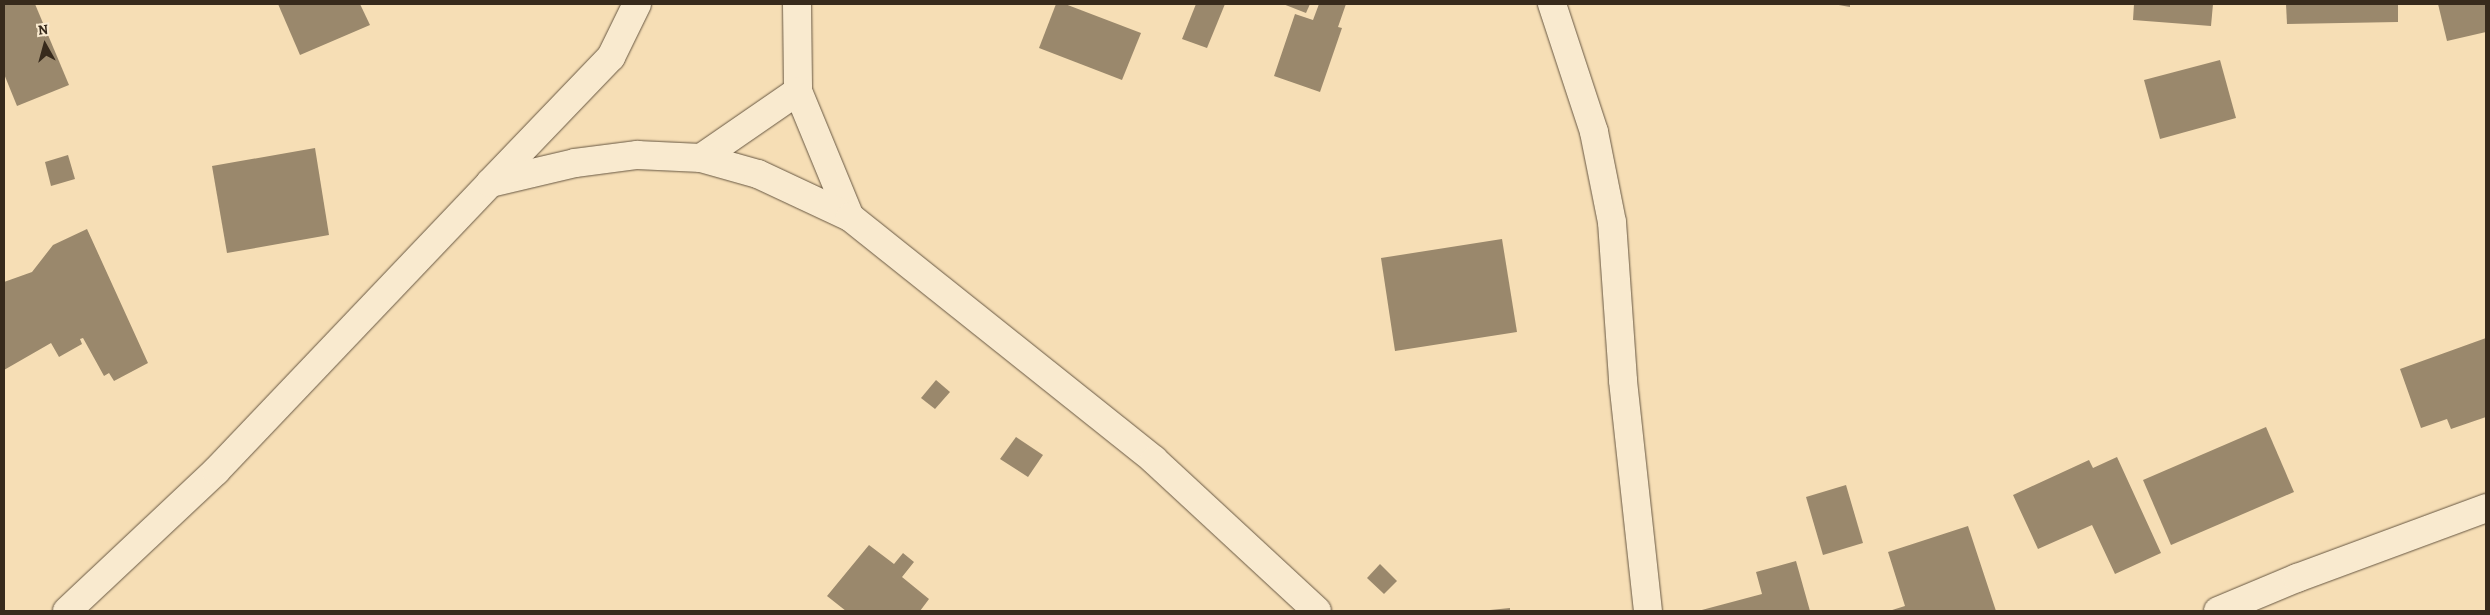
<!DOCTYPE html>
<style>
body{margin:0}
#map{position:relative;width:2490px;height:615px;overflow:hidden;background:#f6deb5;font-family:Alegreya,serif}
div>[style]{position:absolute}
[style*='--x']{left:calc(var(--x)*1px);top:calc(var(--y)*1px);width:calc(var(--w)*1px);rotate:calc(var(--a)*1deg)}
.building>*{inset:0;background:#9a886c}
.roads{filter:drop-shadow(0 0 1px #675742) drop-shadow(0 0 1px #675742)}
.minor>*{height:28px;margin:-14px;padding:0 14px;transform-origin:14px;border-radius:14px;background:#f9eacf}
.tertiary>*{height:28px;margin:-14px;padding:0 14px;transform-origin:14px;border-radius:14px;background:#f9eacf}
span{translate:-50% -50%;white-space:nowrap;text-align:center;line-height:1.15;-webkit-text-stroke:4px #f9eacf;paint-order:stroke}
.frame{position:absolute;inset:0;border:5px solid #372a1c;pointer-events:none}
.north{position:absolute;left:20px;top:20px;width:50px;height:50px;-webkit-text-stroke:4px #f9eacf;paint-order:stroke;rotate:353deg;font-size:14px;font-weight:700;line-height:20px;text-align:center;color:#372a1c}
.north::after{content:'';display:block;margin:auto;width:18px;height:22px;background:#372a1c;clip-path:polygon(50% 0,100% 100%,50% 72%,0 100%)}
</style>
<div id="map">
<div class="building">
<div style="clip-path:polygon(4px 4px,35px 4px,69px 85px,17px 106px,4px 74px)"></div>
<div style="clip-path:polygon(278px 4px,360px 4px,370px 25px,300px 55px)"></div>
<div style="clip-path:polygon(1056px 4px,1065px 4px,1141px 33px,1122px 80px,1039px 48px)"></div>
<div style="clip-path:polygon(1196px 4px,1225px 4px,1207px 48px,1182px 39px)"></div>
<div style="clip-path:polygon(1283px 4px,1310px 4px,1306px 13px)"></div>
<div style="clip-path:polygon(1319px 4px,1346px 4px,1338px 27px,1342px 28px,1320px 92px,1274px 76px,1295px 14px,1313px 20px)"></div>
<div style="clip-path:polygon(1833px 4px,1850px 4px,1850px 7px)"></div>
<div style="clip-path:polygon(2134px 4px,2213px 4px,2211px 26px,2133px 20px)"></div>
<div style="clip-path:polygon(2286px 4px,2398px 4px,2398px 22px,2287px 24px)"></div>
<div style="clip-path:polygon(2438px 4px,2486px 4px,2486px 32px,2447px 41px)"></div>
<div style="clip-path:polygon(2220px 60px,2236px 118px,2160px 139px,2144px 80px)"></div>
<div style="clip-path:polygon(315px 148px,329px 235px,227px 253px,212px 166px)"></div>
<div style="clip-path:polygon(68px 155px,75px 179px,51px 186px,45px 162px)"></div>
<div style="clip-path:polygon(87px 229px,148px 363px,114px 381px,109px 373px,104px 376px,83px 338px,80px 339px,82px 344px,59px 357px,51px 343px,4px 370px,4px 282px,32px 272px,53px 245px)"></div>
<div style="clip-path:polygon(1502px 239px,1517px 332px,1395px 351px,1381px 258px)"></div>
<div style="clip-path:polygon(2486px 338px,2486px 417px,2451px 429px,2447px 419px,2421px 428px,2400px 369px)"></div>
<div style="clip-path:polygon(936px 380px,950px 392px,935px 409px,921px 398px)"></div>
<div style="clip-path:polygon(2266px 427px,2294px 492px,2171px 545px,2143px 480px)"></div>
<div style="clip-path:polygon(1016px 437px,1043px 455px,1028px 477px,1000px 459px)"></div>
<div style="clip-path:polygon(2117px 457px,2161px 553px,2115px 574px,2092px 525px,2038px 549px,2013px 495px,2089px 460px,2093px 468px)"></div>
<div style="clip-path:polygon(1846px 485px,1863px 543px,1823px 555px,1806px 497px)"></div>
<div style="clip-path:polygon(1968px 526px,1996px 611px,1889px 611px,1905px 606px,1888px 552px)"></div>
<div style="clip-path:polygon(869px 545px,894px 564px,903px 553px,914px 562px,902px 577px,929px 599px,920px 611px,846px 611px,827px 596px)"></div>
<div style="clip-path:polygon(1796px 561px,1810px 611px,1698px 611px,1762px 594px,1756px 572px)"></div>
<div style="clip-path:polygon(1380px 564px,1397px 581px,1384px 594px,1367px 578px)"></div>
<div style="clip-path:polygon(1510px 608px,1510px 611px,1490px 611px,1490px 610px)"></div>
</div>
<div class="roads">
<div class="minor">
<div style="--x:797;--y:4;--w:87;--a:89.3"></div>
<div style="--x:798;--y:91;--w:136;--a:67.6"></div>
<div style="--x:1552;--y:4;--w:135;--a:71.8"></div>
<div style="--x:1594;--y:132;--w:92;--a:78.7"></div>
<div style="--x:1612;--y:222;--w:159;--a:86"></div>
<div style="--x:1623;--y:381;--w:231;--a:83.8"></div>
<div style="--x:701;--y:158;--w:118;--a:-34.6"></div>
<div style="--x:490;--y:183;--w:175;--a:-46.2"></div>
<div style="--x:611;--y:57;--w:59;--a:-63.9"></div>
</div>
<div class="tertiary">
<div style="--x:67;--y:611;--w:204;--a:-43.2"></div>
<div style="--x:216;--y:471;--w:398;--a:-46.4"></div>
<div style="--x:490;--y:183;--w:87;--a:-13.2"></div>
<div style="--x:575;--y:163;--w:63;--a:-7.4"></div>
<div style="--x:637;--y:155;--w:64;--a:2.7"></div>
<div style="--x:701;--y:158;--w:59;--a:15.7"></div>
<div style="--x:758;--y:174;--w:102;--a:25.1"></div>
<div style="--x:850;--y:217;--w:389;--a:38.6"></div>
<div style="--x:1154;--y:460;--w:222;--a:42.8"></div>
<div style="--x:2218;--y:611;--w:86;--a:-22.7"></div>
<div style="--x:2297;--y:578;--w:202;--a:-20.3"></div>
</div>
</div>
<div class="frame"></div>
<div class="north">N</div>
</div>
